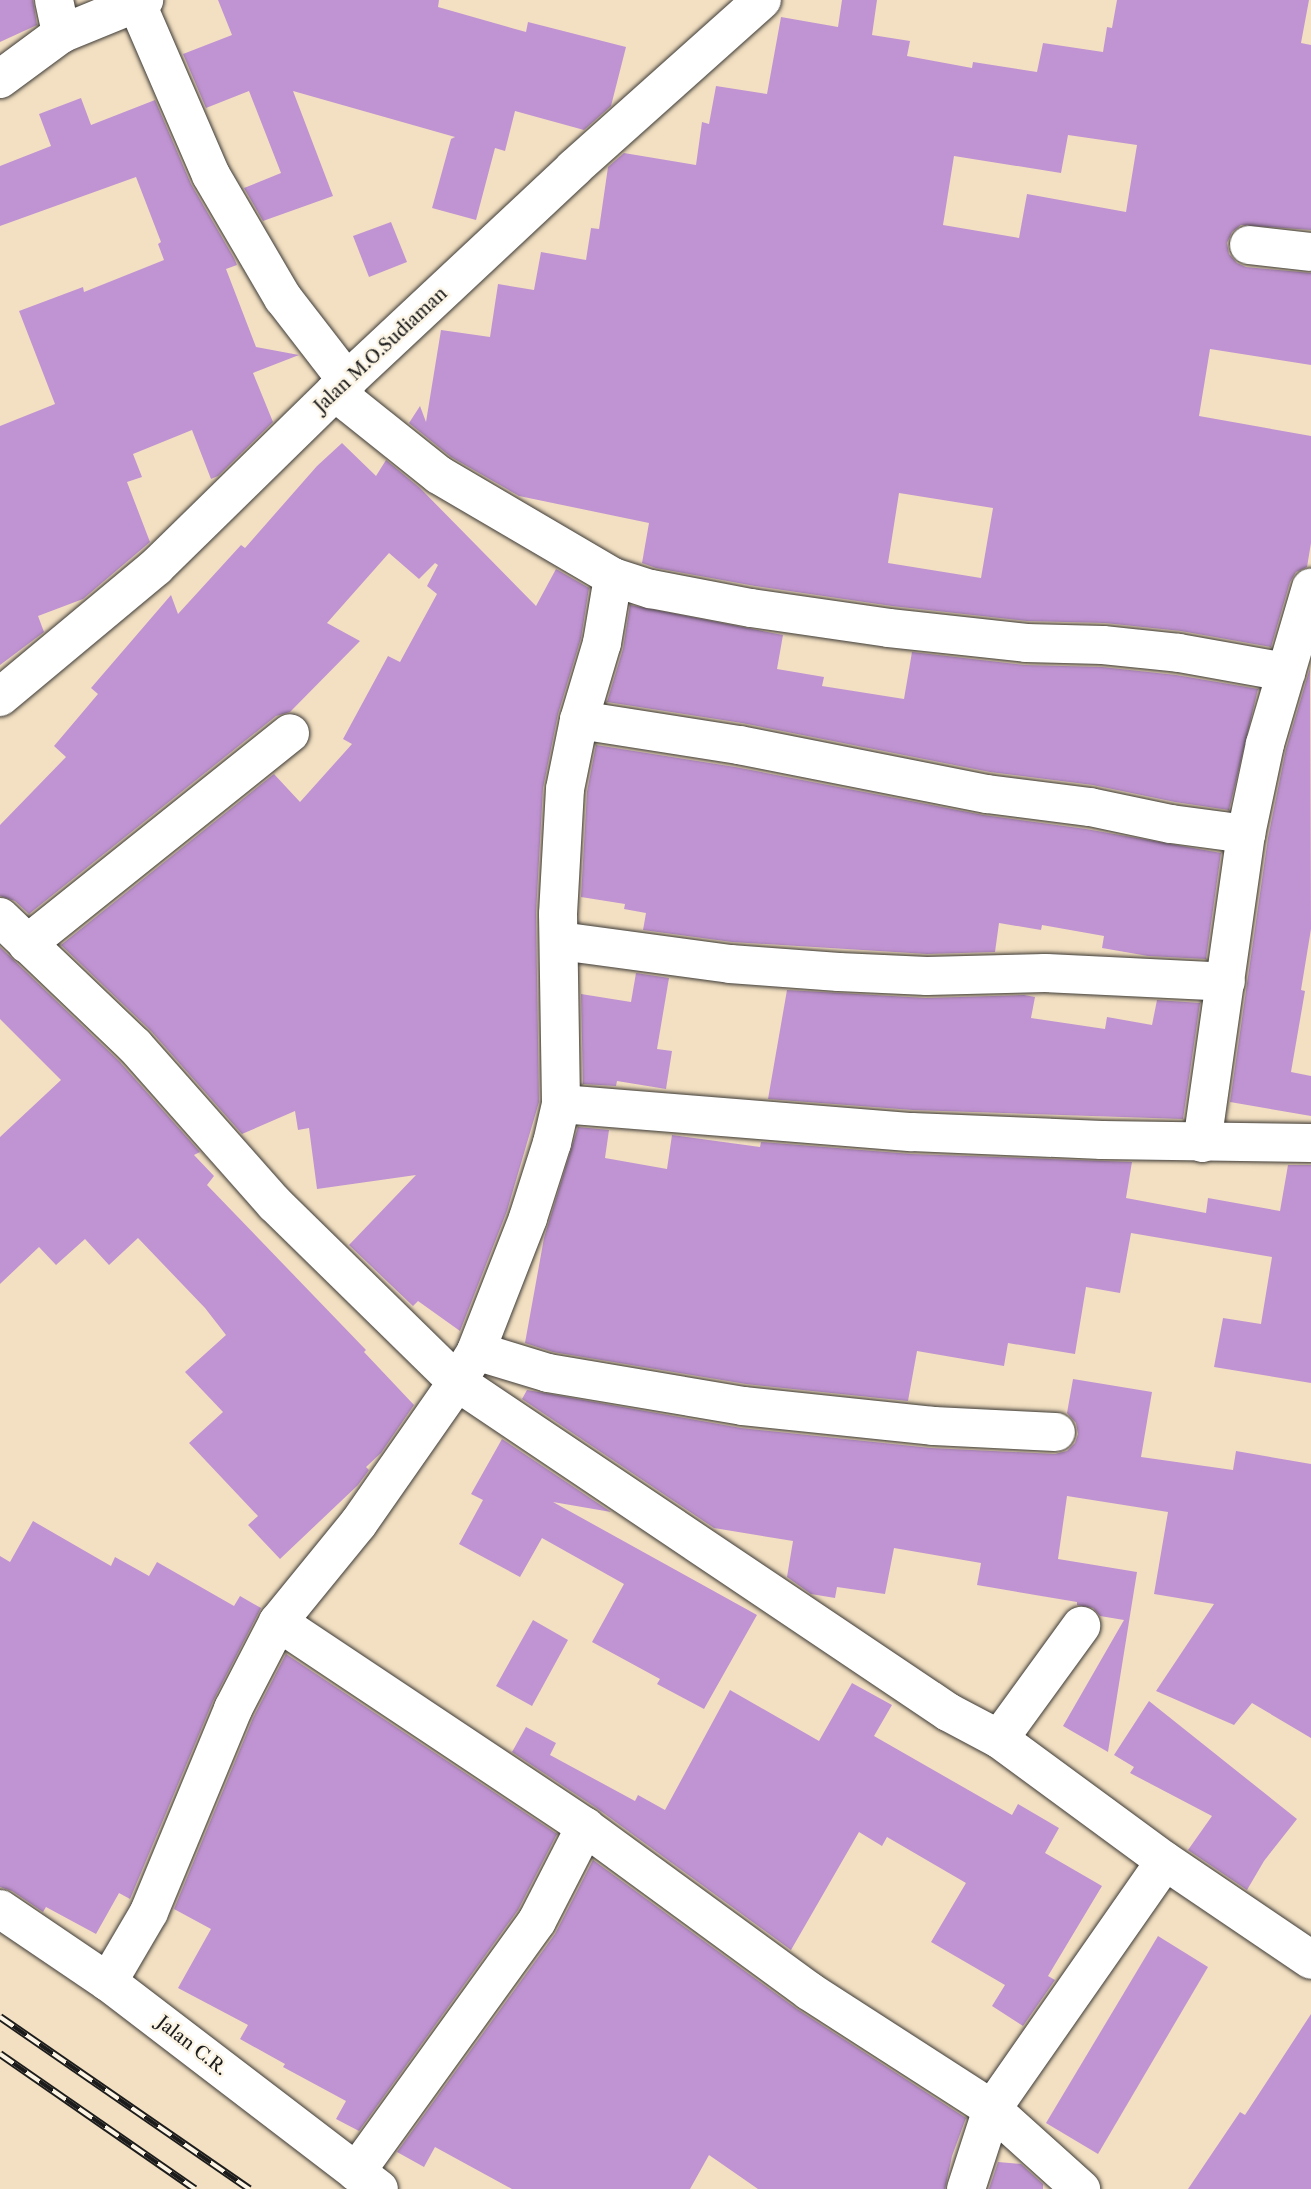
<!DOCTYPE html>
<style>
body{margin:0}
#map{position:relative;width:1311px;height:2189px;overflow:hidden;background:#f3e0c2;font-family:"Libre Caslon Text",serif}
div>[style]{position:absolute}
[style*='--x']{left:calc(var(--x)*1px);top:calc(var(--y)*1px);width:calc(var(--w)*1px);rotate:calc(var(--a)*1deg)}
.building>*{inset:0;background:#c094d2}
.roads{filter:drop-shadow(0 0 2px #3c3935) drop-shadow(0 0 2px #3c3935)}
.minor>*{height:38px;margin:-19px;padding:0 19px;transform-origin:19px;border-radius:19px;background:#fff}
.rail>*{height:8px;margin-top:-4px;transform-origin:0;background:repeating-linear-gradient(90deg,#fcf5e5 0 16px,#1c1c1c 0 32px);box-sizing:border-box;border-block:2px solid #1c1c1c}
span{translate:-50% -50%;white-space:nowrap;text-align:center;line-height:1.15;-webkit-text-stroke:5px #fcf5e5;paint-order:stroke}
.street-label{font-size:18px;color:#1c1c1c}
</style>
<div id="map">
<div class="building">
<div style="clip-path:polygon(0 0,33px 0,37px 25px,0 42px)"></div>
<div style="clip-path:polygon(218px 0,439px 0,438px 7px,526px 32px,528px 22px,626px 47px,611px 106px,584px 130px,515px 111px,505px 151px,495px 148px,476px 220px,432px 208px,451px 139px,455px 137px,293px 91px,333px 196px,263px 221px,244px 188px,281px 173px,249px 91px,206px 108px,183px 54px,232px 35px)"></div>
<div style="clip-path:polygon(evenodd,842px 0,877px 0,872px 35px,910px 41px,907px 56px,972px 68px,973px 62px,1037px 72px,1043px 43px,1103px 52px,1107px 27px,1112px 28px,1117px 0,1309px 0,1301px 43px,1311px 45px,1311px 230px,1241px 225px,1232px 232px,1227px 243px,1229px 254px,1237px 263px,1246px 267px,1311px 273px,1311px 365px,1210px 349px,1199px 416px,1311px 436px,1311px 543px,1307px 567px,1296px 572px,1290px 582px,1271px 647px,1181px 631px,1105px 623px,1027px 621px,892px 606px,755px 586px,656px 568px,642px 563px,649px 523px,519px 496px,451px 457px,409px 423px,420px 406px,426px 422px,441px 330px,490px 337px,498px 284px,534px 290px,541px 252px,586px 260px,591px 228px,599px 229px,608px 167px,624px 153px,696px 165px,702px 122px,709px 124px,716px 86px,767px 94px,781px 17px,838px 27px,842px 0,1068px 135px,1137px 145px,1126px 212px,1027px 194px,1019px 238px,943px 225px,954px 156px,1061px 173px,1068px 135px,842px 0,899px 493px,993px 508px,981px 578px,888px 563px,899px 493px)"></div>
<div style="clip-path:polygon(81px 98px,91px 125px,155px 100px,191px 184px,234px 258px,237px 265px,226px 269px,256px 347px,299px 355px,253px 373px,273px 422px,218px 476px,211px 479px,192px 430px,133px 454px,142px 477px,127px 482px,150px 542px,83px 599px,38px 616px,44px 632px,0 665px,0 426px,55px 404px,19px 311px,83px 287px,84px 292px,164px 260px,158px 244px,161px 242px,136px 177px,0 226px,0 166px,51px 146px,39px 114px)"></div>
<div style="clip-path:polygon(391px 222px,407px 262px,369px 277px,353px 236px)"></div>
<div style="clip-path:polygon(342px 443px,376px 476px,386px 460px,420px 488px,536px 606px,556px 569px,589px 588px,581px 638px,558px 714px,543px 788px,536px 913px,539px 1102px,507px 1211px,460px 1331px,418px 1301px,413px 1306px,349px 1245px,416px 1175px,317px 1189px,309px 1128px,298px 1130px,295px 1111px,242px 1134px,151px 1031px,61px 945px,274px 774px,300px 802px,352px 744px,343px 739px,388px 656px,400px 662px,437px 594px,427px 586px,438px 565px,435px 563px,419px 579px,389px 553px,327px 623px,360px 641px,290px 712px,276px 716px,29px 914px,15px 901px,0 896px,0 825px,66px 757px,54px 746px,98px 694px,91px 688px,171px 595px,178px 614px,241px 545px,245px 548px,317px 466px)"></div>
<div style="clip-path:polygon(630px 605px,783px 635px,777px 669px,824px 677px,822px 686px,904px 699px,912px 652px,1024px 665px,1102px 667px,1176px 675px,1258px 689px,1229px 810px,1175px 802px,1093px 785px,990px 772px,742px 723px,607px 702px,623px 649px)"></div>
<div style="clip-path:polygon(1310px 668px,1311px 929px,1301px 990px,1305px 991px,1291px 1072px,1311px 1076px,1311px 1116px,1230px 1102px,1268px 838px,1286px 749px)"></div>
<div style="clip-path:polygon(596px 745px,735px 767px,983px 815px,1086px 829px,1221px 853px,1206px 959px,1148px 956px,1102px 948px,1104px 936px,1042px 925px,1041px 930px,999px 923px,995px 952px,927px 954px,732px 942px,643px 930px,646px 913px,624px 909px,625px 904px,581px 897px,587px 792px)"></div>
<div style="clip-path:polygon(0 947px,119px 1061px,200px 1152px,194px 1155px,214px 1176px,207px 1185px,366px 1350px,364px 1352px,414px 1405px,381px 1453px,366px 1467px,369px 1470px,358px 1485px,280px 1559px,248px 1525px,258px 1516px,189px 1443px,223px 1412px,185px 1372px,226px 1335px,205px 1308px,138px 1238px,109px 1265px,85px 1239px,56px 1265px,39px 1247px,0 1284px,0 1137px,61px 1080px,0 1019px)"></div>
<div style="clip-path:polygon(636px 973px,669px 978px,657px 1049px,672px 1051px,666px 1089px,617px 1081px,616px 1086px,583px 1084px,581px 994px,631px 1002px)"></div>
<div style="clip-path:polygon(787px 990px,926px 998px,1024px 995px,1035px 997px,1031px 1018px,1105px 1029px,1107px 1017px,1152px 1025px,1157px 1000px,1200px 1003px,1183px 1119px,913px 1110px,768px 1099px)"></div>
<div style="clip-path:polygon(578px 1127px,609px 1130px,605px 1158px,667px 1169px,672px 1135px,760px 1147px,761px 1142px,911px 1154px,1132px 1162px,1126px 1198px,1206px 1213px,1208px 1198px,1280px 1211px,1288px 1165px,1311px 1165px,1311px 1383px,1214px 1367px,1223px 1318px,1261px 1324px,1272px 1257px,1131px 1233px,1120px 1293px,1086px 1287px,1075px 1354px,1008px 1343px,1004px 1366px,917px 1351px,908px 1401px,746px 1384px,553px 1352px,525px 1343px,544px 1238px)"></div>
<div style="clip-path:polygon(1073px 1379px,1152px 1392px,1141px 1457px,1233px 1470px,1236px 1451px,1311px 1464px,1311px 1738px,1252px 1703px,1234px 1725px,1156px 1691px,1214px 1604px,1154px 1594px,1168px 1512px,1067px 1496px,1058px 1559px,1137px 1572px,1108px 1752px,1063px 1726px,1124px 1620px,1100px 1616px,1093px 1608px,1077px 1605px,1077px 1602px,977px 1585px,981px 1563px,894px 1548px,885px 1594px,837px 1587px,835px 1598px,811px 1594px,787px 1577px,793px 1541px,714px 1528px,522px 1399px,527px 1390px,741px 1428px,931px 1448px,1055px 1454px,1067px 1451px,1075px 1443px,1078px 1434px,1076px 1423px,1067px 1413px)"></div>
<div style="clip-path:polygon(502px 1439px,611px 1512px,553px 1502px,757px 1615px,704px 1709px,657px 1684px,660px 1679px,592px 1642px,624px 1584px,542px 1538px,520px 1577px,459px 1544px,483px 1500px,471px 1494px)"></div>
<div style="clip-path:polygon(33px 1521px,111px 1566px,115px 1557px,149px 1576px,157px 1562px,234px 1606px,240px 1596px,261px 1608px,213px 1701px,130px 1899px,119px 1893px,96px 1934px,46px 1907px,43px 1912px,12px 1891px,0 1887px,0 1556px,10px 1562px)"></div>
<div style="clip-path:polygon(533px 1620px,568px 1640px,532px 1706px,496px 1686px)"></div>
<div style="clip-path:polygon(286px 1654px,557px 1834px,518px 1910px,359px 2131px,336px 2119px,346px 2101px,283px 2067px,285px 2064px,240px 2039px,248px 2025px,178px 1988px,211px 1929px,174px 1909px,253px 1718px)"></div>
<div style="clip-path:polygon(852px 1683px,892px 1705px,874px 1736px,1012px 1815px,1018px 1804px,1059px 1828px,1045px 1853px,1102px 1886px,1048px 1976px,1055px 1980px,1023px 2026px,992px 2006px,1005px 1985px,931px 1942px,966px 1883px,887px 1837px,882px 1846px,859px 1832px,791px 1950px,598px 1809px,512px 1752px,526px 1727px,556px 1743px,550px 1755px,635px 1801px,638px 1795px,665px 1810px,730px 1690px,819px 1741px)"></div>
<div style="clip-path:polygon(1149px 1701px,1297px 1819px,1264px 1861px,1247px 1890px,1188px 1850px,1212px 1816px,1130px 1773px,1134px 1767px,1114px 1755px)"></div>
<div style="clip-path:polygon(593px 1860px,797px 2009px,966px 2118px,952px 2156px,945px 2189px,758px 2189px,709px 2155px,690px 2189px,512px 2189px,435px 2147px,424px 2167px,397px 2152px,555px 1934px)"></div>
<div style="clip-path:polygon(1158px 1936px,1208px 1967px,1098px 2154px,1046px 2123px)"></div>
<div style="clip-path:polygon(1311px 2014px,1311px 2189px,1188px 2189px,1240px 2112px,1245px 2115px)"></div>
<div style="clip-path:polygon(998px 2162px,1021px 2164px,1043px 2184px,1043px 2189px,989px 2189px)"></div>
</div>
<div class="roads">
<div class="minor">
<div style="--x:54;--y:0;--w:35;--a:78"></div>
<div style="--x:137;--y:4;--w:186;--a:66.6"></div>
<div style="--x:211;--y:175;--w:143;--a:59.7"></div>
<div style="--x:283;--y:298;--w:106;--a:52.3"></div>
<div style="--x:0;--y:79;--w:76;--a:-36.4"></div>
<div style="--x:61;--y:34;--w:90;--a:-22.3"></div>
<div style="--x:1249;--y:245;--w:62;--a:6.4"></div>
<div style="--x:335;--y:392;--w:133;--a:38.6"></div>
<div style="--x:439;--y:475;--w:202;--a:30.4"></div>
<div style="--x:613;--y:577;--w:40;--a:18"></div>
<div style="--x:651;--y:589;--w:102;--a:10.8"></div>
<div style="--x:751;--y:608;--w:139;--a:8.2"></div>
<div style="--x:889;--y:628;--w:138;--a:6.2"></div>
<div style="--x:1026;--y:643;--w:77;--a:1.5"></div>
<div style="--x:1103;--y:645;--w:76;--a:6"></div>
<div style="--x:1179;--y:653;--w:109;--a:10.1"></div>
<div style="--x:0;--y:697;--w:203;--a:-39.8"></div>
<div style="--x:156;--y:567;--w:250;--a:-44.4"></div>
<div style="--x:335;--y:392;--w:328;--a:-43.1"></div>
<div style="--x:574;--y:168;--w:252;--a:-41.8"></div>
<div style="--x:579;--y:720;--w:162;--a:8.9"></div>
<div style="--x:739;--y:745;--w:253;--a:11.2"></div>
<div style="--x:987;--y:794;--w:104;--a:7.2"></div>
<div style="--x:1090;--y:807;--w:83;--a:11.9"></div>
<div style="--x:1171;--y:824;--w:76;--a:7.6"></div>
<div style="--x:0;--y:917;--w:187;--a:43.7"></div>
<div style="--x:135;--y:1046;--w:211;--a:48.5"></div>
<div style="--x:275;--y:1204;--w:255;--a:44.4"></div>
<div style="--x:457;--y:1382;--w:592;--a:33.9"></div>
<div style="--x:948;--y:1712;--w:58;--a:27.9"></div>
<div style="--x:999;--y:1739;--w:206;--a:36.3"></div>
<div style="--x:1165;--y:1861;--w:176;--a:34.1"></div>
<div style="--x:560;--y:941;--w:172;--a:7.7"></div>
<div style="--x:730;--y:964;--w:109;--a:4.2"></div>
<div style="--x:839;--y:972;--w:88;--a:2.6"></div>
<div style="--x:927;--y:976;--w:118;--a:-1.5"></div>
<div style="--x:1045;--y:973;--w:181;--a:2.8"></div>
<div style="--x:27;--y:944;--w:337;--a:-38.7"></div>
<div style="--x:561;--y:1104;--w:352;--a:4.6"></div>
<div style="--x:912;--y:1132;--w:190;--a:2.4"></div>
<div style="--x:1102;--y:1140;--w:209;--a:0.8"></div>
<div style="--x:1202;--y:1143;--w:312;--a:-81.9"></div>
<div style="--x:1246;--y:834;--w:92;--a:-78.1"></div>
<div style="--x:1265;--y:744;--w:163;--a:-73.6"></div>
<div style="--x:476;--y:1351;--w:75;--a:17"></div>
<div style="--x:548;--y:1373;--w:198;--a:9.6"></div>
<div style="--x:743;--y:1406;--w:191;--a:6"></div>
<div style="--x:933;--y:1426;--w:123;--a:2.8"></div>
<div style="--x:278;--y:1622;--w:369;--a:33.7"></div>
<div style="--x:585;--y:1827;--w:278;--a:36.2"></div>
<div style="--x:809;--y:1991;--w:218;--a:32.8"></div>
<div style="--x:992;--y:2109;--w:120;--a:42"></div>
<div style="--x:999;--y:1739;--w:140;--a:-54"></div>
<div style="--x:0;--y:1909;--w:130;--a:34.1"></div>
<div style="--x:108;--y:1982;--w:341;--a:37.4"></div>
<div style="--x:108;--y:1982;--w:81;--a:-59.6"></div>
<div style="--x:149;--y:1912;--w:220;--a:-67.5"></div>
<div style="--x:233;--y:1709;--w:98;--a:-62.7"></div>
<div style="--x:278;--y:1622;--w:127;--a:-50.8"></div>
<div style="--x:358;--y:1524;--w:173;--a:-55.1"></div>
<div style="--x:457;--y:1382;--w:36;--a:-58"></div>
<div style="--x:476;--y:1351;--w:143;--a:-68.6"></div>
<div style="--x:528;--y:1218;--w:79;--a:-72.3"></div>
<div style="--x:552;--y:1143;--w:40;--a:-77"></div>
<div style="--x:561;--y:1104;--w:190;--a:-90.9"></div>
<div style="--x:558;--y:914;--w:125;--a:-86.8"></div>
<div style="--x:565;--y:789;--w:70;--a:-78.5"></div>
<div style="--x:579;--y:720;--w:80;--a:-73.4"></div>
<div style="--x:602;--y:643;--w:67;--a:-80.5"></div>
<div style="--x:356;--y:2172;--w:309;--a:-54.2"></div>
<div style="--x:537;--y:1921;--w:106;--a:-62.9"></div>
<div style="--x:966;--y:2189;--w:84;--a:-72"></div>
<div style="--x:992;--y:2109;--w:302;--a:-55.1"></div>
</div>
</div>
<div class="rail">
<div style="--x:0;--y:2017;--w:303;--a:34.6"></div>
<div style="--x:0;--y:2054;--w:237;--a:34.7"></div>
</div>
<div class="street-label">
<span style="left:381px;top:350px;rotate:-43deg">Jalan M.O.Sudiaman</span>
<span style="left:192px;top:2046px;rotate:38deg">Jalan C.R.</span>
</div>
</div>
